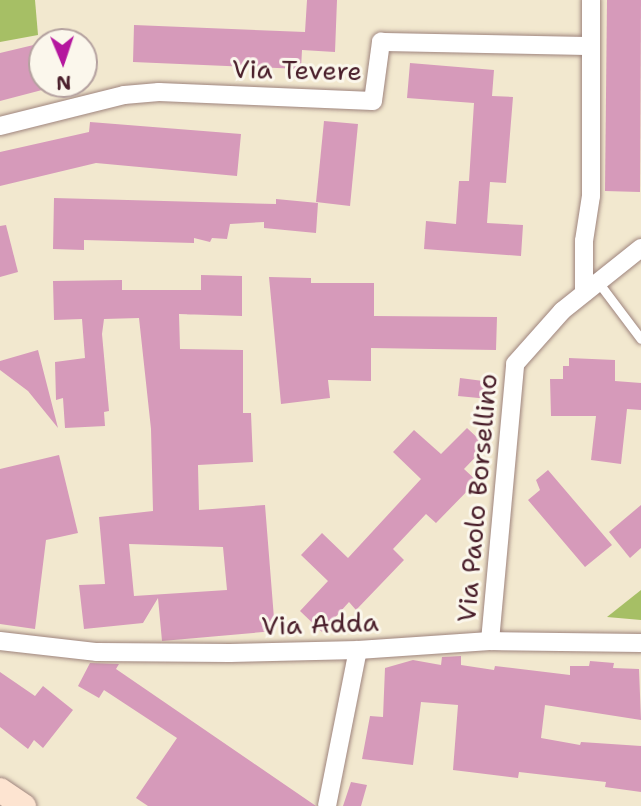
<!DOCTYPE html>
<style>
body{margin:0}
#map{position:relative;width:641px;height:806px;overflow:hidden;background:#f2e8cf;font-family:"Shantell Sans",sans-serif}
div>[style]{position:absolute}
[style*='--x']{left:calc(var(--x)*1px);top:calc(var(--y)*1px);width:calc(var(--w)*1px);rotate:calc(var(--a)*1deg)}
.green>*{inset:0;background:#a6bf65}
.building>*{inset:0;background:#d69aba}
.roads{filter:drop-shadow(0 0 2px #9e847d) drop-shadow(0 0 2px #9e847d)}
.service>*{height:9px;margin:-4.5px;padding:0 4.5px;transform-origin:4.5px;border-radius:4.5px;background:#fff}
.minor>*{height:18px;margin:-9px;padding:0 9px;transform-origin:9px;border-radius:9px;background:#fff}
.secondary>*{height:24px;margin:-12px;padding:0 12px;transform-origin:12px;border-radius:12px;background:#fde4d1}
span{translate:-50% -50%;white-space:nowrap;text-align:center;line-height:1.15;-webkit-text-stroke:6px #fbf7ec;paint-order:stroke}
.street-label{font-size:26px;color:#4a1f2b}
.north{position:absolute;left:28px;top:28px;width:70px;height:70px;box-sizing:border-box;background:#fbf7ec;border:2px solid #b4a19f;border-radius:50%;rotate:178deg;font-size:19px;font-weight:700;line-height:28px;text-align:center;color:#4a1f2b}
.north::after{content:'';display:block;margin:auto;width:24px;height:32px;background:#b5179e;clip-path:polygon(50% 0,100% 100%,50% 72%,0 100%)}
</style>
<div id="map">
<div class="green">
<div style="clip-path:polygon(0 0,35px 0,38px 35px,0 42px)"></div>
<div style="clip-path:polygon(641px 590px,641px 620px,607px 617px)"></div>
</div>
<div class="building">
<div style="clip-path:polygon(307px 0,337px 0,335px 52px,302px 50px,301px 69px,133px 62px,134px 25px,305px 32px)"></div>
<div style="clip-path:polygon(607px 0,641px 0,640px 192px,605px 191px)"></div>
<div style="clip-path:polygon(42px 43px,42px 90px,0 101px,0 53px)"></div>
<div style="clip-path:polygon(410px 63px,494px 70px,492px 96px,513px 97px,506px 183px,490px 182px,487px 223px,523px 225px,521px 256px,424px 249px,426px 221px,456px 224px,459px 181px,469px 181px,474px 103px,407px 98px)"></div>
<div style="clip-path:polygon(324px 121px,358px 124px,350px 206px,316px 202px)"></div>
<div style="clip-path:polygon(90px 122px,241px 134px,237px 176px,96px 163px,0 186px,0 152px,89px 132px)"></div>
<div style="clip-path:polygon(54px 198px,276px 204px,276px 199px,318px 203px,316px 233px,264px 228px,264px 222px,230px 224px,227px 239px,212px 238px,210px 242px,194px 238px,194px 243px,84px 240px,84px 250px,53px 249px)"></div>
<div style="clip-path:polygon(6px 225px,18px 272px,0 277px,0 226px)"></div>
<div style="clip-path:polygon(evenodd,201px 275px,242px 276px,242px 316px,179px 314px,180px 349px,243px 350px,243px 413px,251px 413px,253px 462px,198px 465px,199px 510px,265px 505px,275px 631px,162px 641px,158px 598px,143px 623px,84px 629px,79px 585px,105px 584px,99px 517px,153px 511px,151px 429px,139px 318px,104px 319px,102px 334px,109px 411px,104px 412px,105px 426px,65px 428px,63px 398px,56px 400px,55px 362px,85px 358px,82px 319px,54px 320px,53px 281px,122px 280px,122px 290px,201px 290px,201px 275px,129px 544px,223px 547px,227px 590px,134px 596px,129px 544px)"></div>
<div style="clip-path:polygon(269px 277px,311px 278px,311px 283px,374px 283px,374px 316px,497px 317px,496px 350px,371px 348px,371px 381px,328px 380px,330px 398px,281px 404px)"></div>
<div style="clip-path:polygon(38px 350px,58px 428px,28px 391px,0 370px,0 361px)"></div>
<div style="clip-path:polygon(569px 358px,615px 360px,615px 381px,641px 383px,641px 410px,627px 409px,621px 464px,591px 460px,596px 416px,551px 416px,550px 379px,563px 379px,563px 366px,569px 366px)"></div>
<div style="clip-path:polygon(460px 378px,491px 382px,489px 399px,458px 396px)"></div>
<div style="clip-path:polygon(467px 428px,486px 446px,464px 469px,477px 481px,436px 523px,426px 514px,393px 549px,404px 560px,356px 610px,349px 602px,322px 632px,300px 611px,328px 581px,301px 555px,322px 533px,348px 558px,421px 479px,393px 452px,414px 430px,441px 454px)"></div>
<div style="clip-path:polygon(59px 455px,78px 533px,46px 540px,35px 629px,0 624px,0 469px)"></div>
<div style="clip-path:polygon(548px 470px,612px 545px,585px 567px,528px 500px,540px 490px,536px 480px)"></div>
<div style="clip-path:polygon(641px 505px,641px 548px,630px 558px,609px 532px)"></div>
<div style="clip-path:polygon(461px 656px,461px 665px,494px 670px,495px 666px,570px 675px,570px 666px,589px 666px,590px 661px,614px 663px,613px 668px,639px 669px,641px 720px,545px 705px,541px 738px,580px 745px,581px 742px,641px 746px,641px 792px,605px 787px,606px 782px,519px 772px,518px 778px,453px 770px,458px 705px,421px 702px,413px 765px,362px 759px,370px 716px,383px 717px,385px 668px,413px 660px,441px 665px,442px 657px)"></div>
<div style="clip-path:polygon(90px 663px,119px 664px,116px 669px,316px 806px,148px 806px,136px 798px,177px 738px,104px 690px,99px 698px,78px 686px)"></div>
<div style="clip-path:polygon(0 672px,35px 696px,43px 686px,73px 710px,43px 748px,34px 740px,28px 749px,0 727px)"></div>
<div style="clip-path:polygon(351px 782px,367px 785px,361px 806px,343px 806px)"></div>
</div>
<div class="roads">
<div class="service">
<div style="--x:598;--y:282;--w:71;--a:53"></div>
</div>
<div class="minor">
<div style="--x:0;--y:126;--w:128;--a:-14"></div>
<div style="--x:124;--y:95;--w:35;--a:-5"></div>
<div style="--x:159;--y:92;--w:214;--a:2.4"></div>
<div style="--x:373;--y:101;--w:60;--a:-82.3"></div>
<div style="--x:381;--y:42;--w:209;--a:1.1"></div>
<div style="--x:584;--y:293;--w:52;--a:-90"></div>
<div style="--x:584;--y:241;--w:46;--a:-81.2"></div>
<div style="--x:591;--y:196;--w:196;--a:-90"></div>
<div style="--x:0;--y:641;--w:98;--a:6.5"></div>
<div style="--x:97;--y:652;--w:133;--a:0.4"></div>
<div style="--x:230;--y:653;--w:128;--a:-1.3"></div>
<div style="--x:358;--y:650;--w:132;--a:-3.9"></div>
<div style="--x:490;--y:641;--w:151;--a:0.8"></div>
<div style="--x:490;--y:641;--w:278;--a:-84.8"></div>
<div style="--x:515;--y:364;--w:71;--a:-48.4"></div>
<div style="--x:562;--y:311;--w:101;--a:-38.6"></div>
<div style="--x:327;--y:806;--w:159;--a:-78.8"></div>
</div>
<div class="secondary">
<div style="--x:0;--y:790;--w:29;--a:34"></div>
</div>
</div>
<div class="street-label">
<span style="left:297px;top:70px;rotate:1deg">Via Tevere</span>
<span style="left:477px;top:498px;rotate:-85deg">Via Paolo Borsellino</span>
<span style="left:320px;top:624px;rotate:-2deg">Via Adda</span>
</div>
<div class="north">N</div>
</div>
